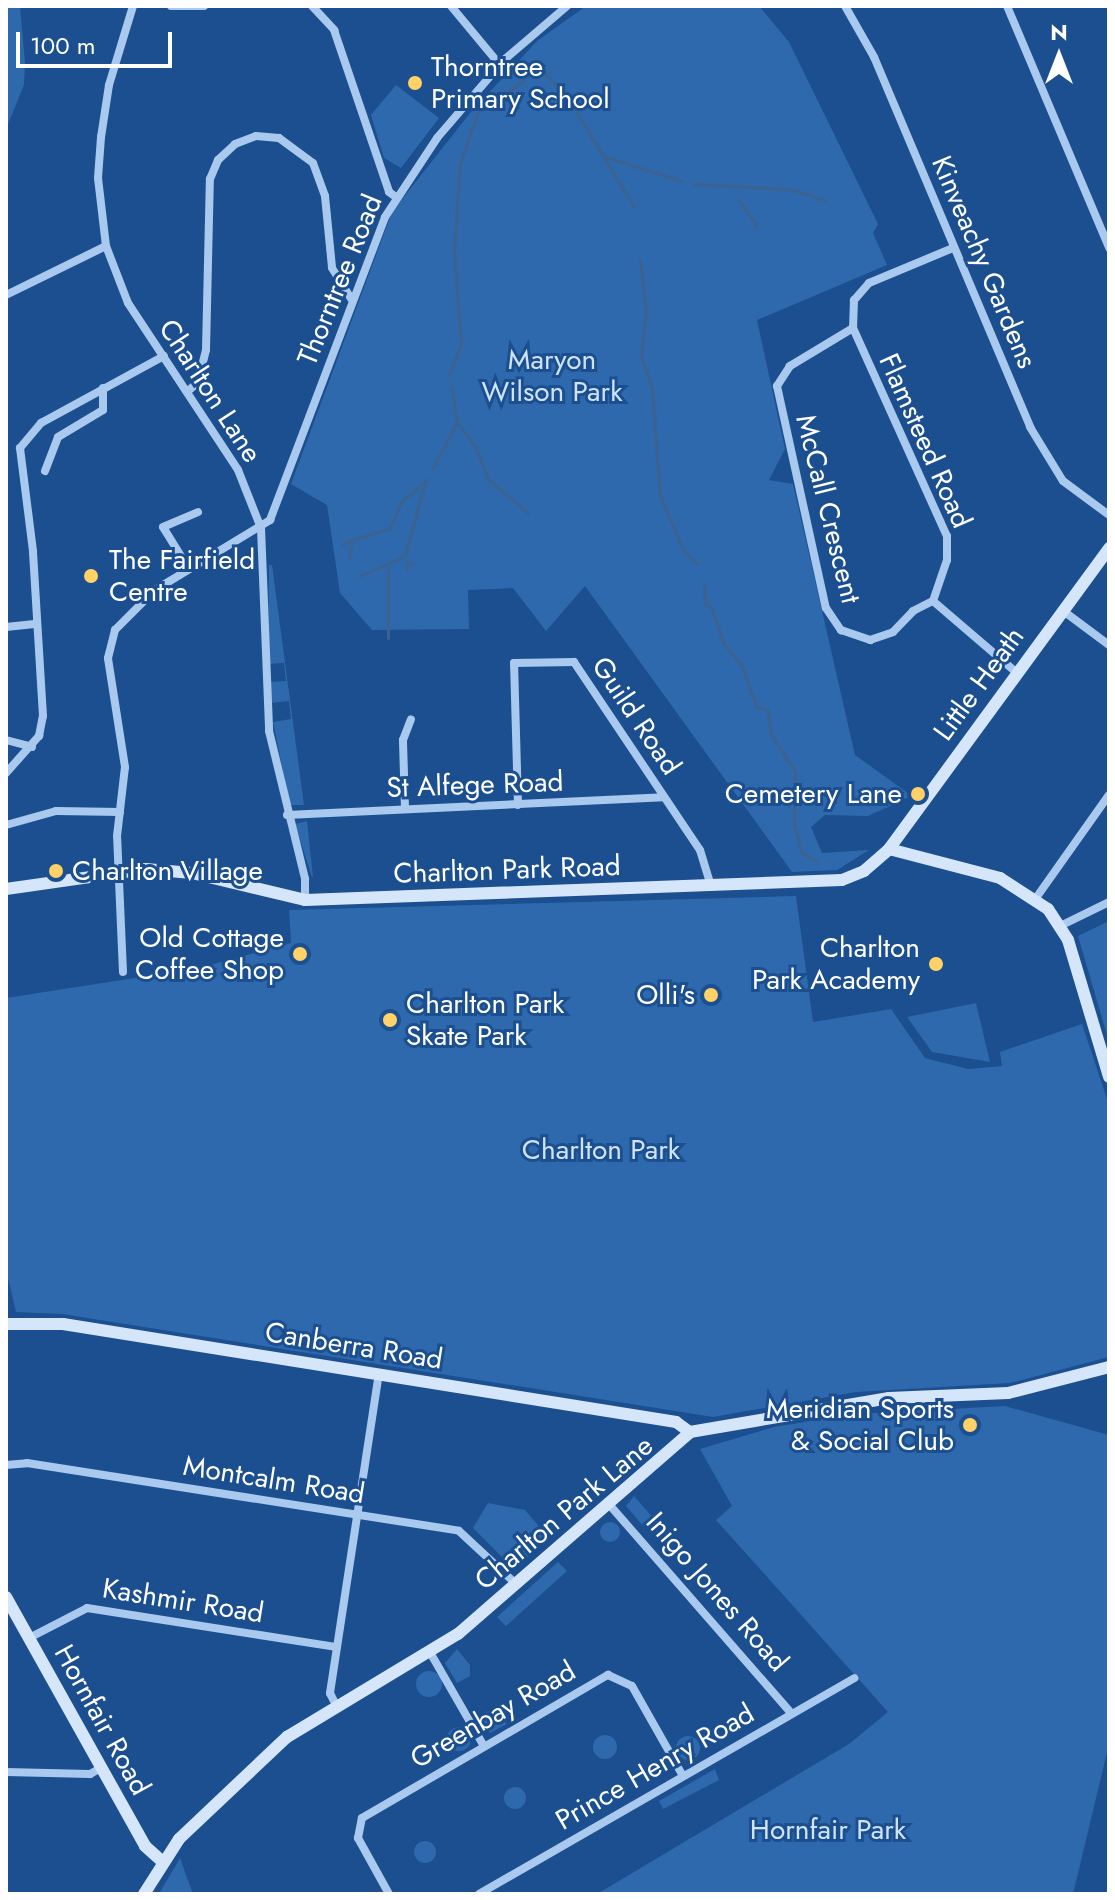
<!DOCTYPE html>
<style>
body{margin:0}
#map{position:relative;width:1115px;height:1900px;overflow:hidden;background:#1b4f8f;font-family:Jost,sans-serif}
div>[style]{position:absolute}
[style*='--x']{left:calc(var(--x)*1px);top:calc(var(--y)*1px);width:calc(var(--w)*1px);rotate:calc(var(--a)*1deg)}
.green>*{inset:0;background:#2e69ad}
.round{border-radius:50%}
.stream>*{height:3px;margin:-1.5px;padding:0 1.5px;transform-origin:1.5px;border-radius:1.5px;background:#3c6290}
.street>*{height:8px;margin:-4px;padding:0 4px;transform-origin:4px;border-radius:4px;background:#a9c9ee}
.secondary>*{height:12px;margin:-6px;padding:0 6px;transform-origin:6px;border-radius:6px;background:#d6e6fa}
.dots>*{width:22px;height:22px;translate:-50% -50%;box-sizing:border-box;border:4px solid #1b4f8f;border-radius:50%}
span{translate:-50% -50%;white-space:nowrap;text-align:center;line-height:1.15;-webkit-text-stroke:6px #1b4f8f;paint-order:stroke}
.poi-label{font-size:28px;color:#fff}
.left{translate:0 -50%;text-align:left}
.right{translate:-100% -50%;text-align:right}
.street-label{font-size:28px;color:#fff}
.park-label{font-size:28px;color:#cfe3fa}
.frame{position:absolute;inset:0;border:8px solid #fff;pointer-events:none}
.north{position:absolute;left:1019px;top:16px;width:80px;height:80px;-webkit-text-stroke:6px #1b4f8f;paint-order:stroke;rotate:0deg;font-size:22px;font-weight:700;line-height:32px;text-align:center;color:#fff}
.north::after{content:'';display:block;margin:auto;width:28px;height:36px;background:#fff;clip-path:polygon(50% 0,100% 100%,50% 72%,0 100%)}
.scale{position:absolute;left:16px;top:32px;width:156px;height:36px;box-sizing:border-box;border:4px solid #fff;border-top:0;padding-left:10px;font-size:24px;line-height:28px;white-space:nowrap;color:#fff;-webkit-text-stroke:6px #1b4f8f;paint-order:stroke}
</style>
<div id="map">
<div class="green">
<div style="clip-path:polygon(6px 6px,20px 6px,25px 63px,24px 85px,6px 129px)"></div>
<div style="clip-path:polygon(586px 6px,759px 6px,789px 42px,878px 224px,873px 233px,887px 265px,757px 320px,785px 449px,769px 480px,793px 484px,855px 755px,912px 796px,868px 816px,825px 815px,811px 827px,822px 853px,869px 850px,837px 870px,792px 872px,585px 586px,546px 631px,513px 588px,468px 590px,469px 629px,372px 630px,340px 593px,327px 505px,291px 484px,392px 212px,470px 113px,537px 41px)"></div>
<div style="clip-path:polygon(396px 85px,439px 118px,401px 168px,384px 158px,371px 115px)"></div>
<div style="clip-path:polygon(269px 565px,272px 565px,304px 805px,290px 805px,273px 722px,291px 719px,289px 701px,271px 703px,269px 682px,286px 681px,284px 663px,268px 664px)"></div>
<div style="clip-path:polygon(307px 821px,313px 877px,312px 877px,295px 824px)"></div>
<div style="clip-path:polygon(796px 896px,813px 1022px,891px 1009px,925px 1058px,968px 1069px,1002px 1066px,1000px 1052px,1082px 1024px,1109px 1105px,1109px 1357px,1010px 1383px,856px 1392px,713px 1417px,62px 1314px,16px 1312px,6px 1270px,6px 998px,199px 968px,291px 943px,289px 910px)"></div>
<div style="clip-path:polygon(1109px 921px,1109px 1042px,1078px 936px)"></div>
<div style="clip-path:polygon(976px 1003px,990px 1062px,932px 1052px,907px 1017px)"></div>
<div style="clip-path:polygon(1005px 1406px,1109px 1435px,1109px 1744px,1073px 1894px,597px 1894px,849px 1744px,888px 1712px,716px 1520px,732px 1506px,700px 1449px,774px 1427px,854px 1414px)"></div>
<div style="clip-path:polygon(634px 1496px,654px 1519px,644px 1527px,626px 1506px)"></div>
<div style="clip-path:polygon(488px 1503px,525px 1510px,549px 1538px,514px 1569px,473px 1528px)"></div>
<div class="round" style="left:600px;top:1522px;width:20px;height:20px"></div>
<div style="clip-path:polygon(558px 1562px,567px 1571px,506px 1626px,497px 1617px)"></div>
<div style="clip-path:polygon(457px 1649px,470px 1665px,470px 1676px,457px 1683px,445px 1663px)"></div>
<div class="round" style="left:416px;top:1671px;width:26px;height:26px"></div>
<div style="clip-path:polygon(494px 1709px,507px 1724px,490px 1733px,476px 1716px)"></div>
<div class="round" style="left:447px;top:1727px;width:24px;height:24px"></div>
<div class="round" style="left:593px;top:1735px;width:24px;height:24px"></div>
<div class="round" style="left:676px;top:1736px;width:24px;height:24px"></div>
<div style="clip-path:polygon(715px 1769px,719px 1780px,663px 1809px,659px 1801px)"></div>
<div class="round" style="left:504px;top:1787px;width:22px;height:22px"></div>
<div class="round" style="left:414px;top:1841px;width:22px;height:22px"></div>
<div style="clip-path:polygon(180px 1858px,193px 1894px,162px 1894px,160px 1892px)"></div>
</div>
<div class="stream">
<div style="--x:536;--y:63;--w:51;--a:48.2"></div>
<div style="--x:570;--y:101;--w:124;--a:58.9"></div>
<div style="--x:530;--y:75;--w:13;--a:-45"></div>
<div style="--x:606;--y:157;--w:80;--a:17.5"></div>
<div style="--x:693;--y:184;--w:96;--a:3"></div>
<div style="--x:789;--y:189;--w:38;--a:17"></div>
<div style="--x:739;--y:200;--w:32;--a:56"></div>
<div style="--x:640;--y:259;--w:52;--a:83.4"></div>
<div style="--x:646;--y:311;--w:45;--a:96.3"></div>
<div style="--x:641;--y:356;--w:34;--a:71"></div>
<div style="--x:652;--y:388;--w:108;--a:85.8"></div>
<div style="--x:660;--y:496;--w:59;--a:66.9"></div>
<div style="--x:683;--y:550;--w:20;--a:45"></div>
<div style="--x:449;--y:375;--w:34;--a:-69"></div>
<div style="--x:461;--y:343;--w:94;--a:-94.3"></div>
<div style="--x:454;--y:249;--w:85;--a:-86"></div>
<div style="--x:460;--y:164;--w:55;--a:-70.9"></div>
<div style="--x:478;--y:112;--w:55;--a:-34.6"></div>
<div style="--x:457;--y:422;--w:32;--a:54"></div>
<div style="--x:476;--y:448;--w:35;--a:68"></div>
<div style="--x:489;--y:480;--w:51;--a:40.2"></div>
<div style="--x:432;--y:469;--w:53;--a:-62"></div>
<div style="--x:457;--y:422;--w:36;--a:-99"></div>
<div style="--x:342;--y:544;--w:11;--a:-22"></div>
<div style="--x:349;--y:559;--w:19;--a:-81"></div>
<div style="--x:352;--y:540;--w:39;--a:-17"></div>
<div style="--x:389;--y:529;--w:31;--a:-65"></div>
<div style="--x:402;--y:501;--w:33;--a:-41"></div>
<div style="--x:407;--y:570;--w:8;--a:-90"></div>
<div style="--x:407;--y:562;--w:7;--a:16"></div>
<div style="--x:360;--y:576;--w:49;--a:-24"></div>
<div style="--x:405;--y:556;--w:73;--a:-75"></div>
<div style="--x:704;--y:585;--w:19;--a:87"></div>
<div style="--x:705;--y:604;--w:7;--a:27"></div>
<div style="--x:711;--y:607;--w:39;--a:71"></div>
<div style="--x:724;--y:644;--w:26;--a:50"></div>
<div style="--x:741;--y:664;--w:46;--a:69.6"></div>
<div style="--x:757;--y:707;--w:10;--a:11"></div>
<div style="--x:767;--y:709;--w:25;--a:81"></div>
<div style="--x:771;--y:734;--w:45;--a:57.7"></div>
<div style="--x:795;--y:772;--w:53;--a:91.1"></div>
<div style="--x:794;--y:825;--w:29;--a:74"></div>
<div style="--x:802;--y:853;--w:17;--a:28"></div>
<div style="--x:388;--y:638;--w:70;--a:-90"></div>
</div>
<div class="street">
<div style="--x:133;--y:6;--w:83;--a:106.9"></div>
<div style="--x:109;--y:85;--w:53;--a:98.7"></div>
<div style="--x:101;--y:137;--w:41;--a:94.2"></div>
<div style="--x:98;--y:178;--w:68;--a:83.3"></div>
<div style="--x:106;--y:246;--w:61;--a:68.9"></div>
<div style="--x:128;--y:303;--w:200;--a:56.6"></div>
<div style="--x:238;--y:470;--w:62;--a:68.4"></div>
<div style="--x:261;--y:528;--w:203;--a:87.7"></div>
<div style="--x:269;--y:731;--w:152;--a:76.3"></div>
<div style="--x:305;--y:879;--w:21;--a:90"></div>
<div style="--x:171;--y:6;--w:33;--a:0"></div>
<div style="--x:312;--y:6;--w:33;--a:47"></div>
<div style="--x:334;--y:30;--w:171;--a:71.2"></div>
<div style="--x:389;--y:192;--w:9;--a:36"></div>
<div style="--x:451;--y:6;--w:77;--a:50.3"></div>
<div style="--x:845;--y:6;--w:59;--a:60.4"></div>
<div style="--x:874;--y:57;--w:402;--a:67.1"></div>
<div style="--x:1030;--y:427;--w:63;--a:58.6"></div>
<div style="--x:1063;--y:481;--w:57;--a:36.5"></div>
<div style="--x:1007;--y:6;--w:263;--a:67.1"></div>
<div style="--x:953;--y:248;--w:91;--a:157.4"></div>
<div style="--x:869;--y:283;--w:23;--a:131"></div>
<div style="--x:854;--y:300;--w:28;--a:92"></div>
<div style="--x:853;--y:328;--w:228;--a:65.7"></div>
<div style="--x:947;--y:536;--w:24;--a:90"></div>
<div style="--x:947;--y:560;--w:43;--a:108.9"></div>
<div style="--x:933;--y:601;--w:111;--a:40.6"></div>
<div style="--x:6;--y:295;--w:111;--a:-26.1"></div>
<div style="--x:853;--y:328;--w:74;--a:148.9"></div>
<div style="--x:790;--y:366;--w:24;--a:123"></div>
<div style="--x:777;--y:386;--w:227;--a:77.6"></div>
<div style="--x:826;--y:608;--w:27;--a:56"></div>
<div style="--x:841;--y:630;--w:31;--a:19"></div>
<div style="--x:870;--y:640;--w:24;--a:-19"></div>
<div style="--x:893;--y:632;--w:29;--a:-46"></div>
<div style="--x:913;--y:611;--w:22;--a:-27"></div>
<div style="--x:187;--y:392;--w:15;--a:-42"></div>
<div style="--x:198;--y:382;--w:33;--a:-76"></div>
<div style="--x:206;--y:350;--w:171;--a:-88.7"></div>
<div style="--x:210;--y:179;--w:21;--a:-67"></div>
<div style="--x:218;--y:160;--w:23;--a:-43"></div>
<div style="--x:235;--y:144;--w:22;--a:-21"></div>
<div style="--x:256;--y:136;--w:23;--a:5"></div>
<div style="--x:279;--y:138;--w:42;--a:36.3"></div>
<div style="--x:313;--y:163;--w:35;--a:70"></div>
<div style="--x:325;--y:196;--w:72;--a:84.4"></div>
<div style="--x:332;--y:268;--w:36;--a:58"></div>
<div style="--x:45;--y:471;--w:36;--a:-69"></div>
<div style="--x:58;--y:437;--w:52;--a:-31"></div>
<div style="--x:103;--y:410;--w:22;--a:-90"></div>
<div style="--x:189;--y:569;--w:49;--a:-121.8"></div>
<div style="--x:163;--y:527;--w:38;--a:-23"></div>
<div style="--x:1062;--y:610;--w:59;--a:36.7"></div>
<div style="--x:6;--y:627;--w:31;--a:-6"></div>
<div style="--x:6;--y:740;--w:27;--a:15"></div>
<div style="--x:6;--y:773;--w:50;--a:-48.3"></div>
<div style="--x:39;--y:736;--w:20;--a:-79"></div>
<div style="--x:43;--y:716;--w:165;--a:-93.5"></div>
<div style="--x:33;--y:551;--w:104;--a:-97.2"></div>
<div style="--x:20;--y:448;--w:33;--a:-50"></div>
<div style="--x:41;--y:423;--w:140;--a:-28.6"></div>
<div style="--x:518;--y:805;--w:142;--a:-91.6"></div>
<div style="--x:514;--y:663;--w:60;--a:-1"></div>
<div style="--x:574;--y:662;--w:226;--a:56.2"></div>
<div style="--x:700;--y:850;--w:38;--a:73"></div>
<div style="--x:405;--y:809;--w:69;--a:-91.7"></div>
<div style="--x:403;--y:740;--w:22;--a:-69"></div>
<div style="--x:287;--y:815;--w:377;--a:-2.7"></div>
<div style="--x:6;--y:825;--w:52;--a:-15.6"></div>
<div style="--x:56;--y:811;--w:64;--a:0.9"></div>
<div style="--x:1036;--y:898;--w:126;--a:-54.7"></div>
<div style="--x:1060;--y:926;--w:55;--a:-26.1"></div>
<div style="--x:123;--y:972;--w:136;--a:-92.5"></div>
<div style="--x:117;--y:836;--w:69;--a:-83.4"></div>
<div style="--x:125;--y:767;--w:110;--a:-98.9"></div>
<div style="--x:108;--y:658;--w:29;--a:-76"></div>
<div style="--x:115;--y:630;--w:57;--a:-45"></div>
<div style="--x:155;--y:590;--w:135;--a:-31.3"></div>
<div style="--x:270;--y:520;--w:324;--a:-69.2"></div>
<div style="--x:385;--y:217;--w:95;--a:-56.6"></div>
<div style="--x:437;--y:138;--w:104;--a:-49.3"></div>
<div style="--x:505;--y:59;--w:82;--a:-40.5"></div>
<div style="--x:6;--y:1465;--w:21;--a:-5"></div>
<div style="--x:27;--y:1463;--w:437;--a:8.9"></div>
<div style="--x:459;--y:1531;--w:78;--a:42.9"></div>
<div style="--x:607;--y:1502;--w:280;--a:48.9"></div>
<div style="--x:29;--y:1638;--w:65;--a:-27.3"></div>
<div style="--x:87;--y:1608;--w:253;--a:8.9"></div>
<div style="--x:431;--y:1654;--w:106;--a:60.1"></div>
<div style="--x:336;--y:1705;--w:13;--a:-117"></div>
<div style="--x:330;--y:1693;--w:323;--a:-81.3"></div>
<div style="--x:6;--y:1772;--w:84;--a:1.4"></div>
<div style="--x:90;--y:1774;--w:13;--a:-29"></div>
<div style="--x:389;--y:1894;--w:64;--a:-119"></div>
<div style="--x:358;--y:1838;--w:20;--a:-79"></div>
<div style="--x:362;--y:1818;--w:285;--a:-30.2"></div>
<div style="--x:608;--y:1675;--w:26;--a:25"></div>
<div style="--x:632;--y:1686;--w:103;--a:60.5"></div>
<div style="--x:479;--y:1894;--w:433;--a:-29.9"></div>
</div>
<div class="secondary">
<div style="--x:889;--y:849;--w:115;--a:14.6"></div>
<div style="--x:1000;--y:878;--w:57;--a:32.9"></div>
<div style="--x:1048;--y:909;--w:37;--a:57"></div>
<div style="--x:1068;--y:940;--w:143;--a:73.3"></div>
<div style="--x:6;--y:889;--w:141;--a:-8.1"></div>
<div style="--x:146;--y:869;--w:46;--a:5"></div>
<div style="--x:192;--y:873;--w:116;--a:13.4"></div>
<div style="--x:305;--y:900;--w:537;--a:-2.13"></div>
<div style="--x:842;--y:880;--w:24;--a:-22"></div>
<div style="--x:864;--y:871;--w:33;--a:-41"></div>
<div style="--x:889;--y:849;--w:373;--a:-53.8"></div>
<div style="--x:6;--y:1324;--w:57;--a:0"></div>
<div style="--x:63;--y:1324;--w:621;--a:9.08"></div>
<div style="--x:676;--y:1422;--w:17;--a:36"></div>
<div style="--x:6;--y:1597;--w:285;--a:60.8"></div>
<div style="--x:145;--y:1846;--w:24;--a:42"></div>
<div style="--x:144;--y:1894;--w:65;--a:-57.5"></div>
<div style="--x:179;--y:1839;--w:149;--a:-43.4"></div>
<div style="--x:287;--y:1737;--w:200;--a:-31.1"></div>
<div style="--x:458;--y:1634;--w:308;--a:-41"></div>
<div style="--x:690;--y:1432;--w:202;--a:-9.7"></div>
<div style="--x:889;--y:1398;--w:119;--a:-2.4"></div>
<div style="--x:1008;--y:1393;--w:104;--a:-14.4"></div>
</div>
<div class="dots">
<div style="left:415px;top:83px;background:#ffd166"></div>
<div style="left:91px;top:576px;background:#ffd166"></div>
<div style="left:918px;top:794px;background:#ffd166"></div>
<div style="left:56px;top:871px;background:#ffd166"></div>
<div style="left:300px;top:954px;background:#ffd166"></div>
<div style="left:936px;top:964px;background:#ffd166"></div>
<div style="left:711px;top:995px;background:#ffd166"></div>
<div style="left:390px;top:1020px;background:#ffd166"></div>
<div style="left:970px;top:1425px;background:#ffd166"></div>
</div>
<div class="poi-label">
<span class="left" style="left:431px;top:83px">Thorntree<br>Primary School</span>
<span class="left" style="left:109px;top:576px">The Fairfield<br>Centre</span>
<span class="right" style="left:902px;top:794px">Cemetery Lane</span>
<span class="left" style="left:72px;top:871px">Charlton Village</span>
<span class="right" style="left:284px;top:954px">Old Cottage<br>Coffee Shop</span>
<span class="right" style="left:920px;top:964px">Charlton<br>Park Academy</span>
<span class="right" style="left:695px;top:995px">Olli's</span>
<span class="left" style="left:406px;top:1020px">Charlton Park<br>Skate Park</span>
<span class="right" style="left:954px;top:1425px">Meridian Sports<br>&amp; Social Club</span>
</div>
<div class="street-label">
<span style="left:984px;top:262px;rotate:67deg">Kinveachy Gardens</span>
<span style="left:340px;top:280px;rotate:-68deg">Thorntree Road</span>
<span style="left:210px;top:391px;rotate:57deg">Charlton Lane</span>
<span style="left:925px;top:441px;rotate:66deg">Flamsteed Road</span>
<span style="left:828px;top:509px;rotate:76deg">McCall Crescent</span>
<span style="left:979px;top:684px;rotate:-54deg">Little Heath</span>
<span style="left:636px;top:716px;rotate:56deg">Guild Road</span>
<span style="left:475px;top:785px;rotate:-2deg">St Alfege Road</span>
<span style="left:507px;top:870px;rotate:-2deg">Charlton Park Road</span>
<span style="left:354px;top:1346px;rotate:9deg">Canberra Road</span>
<span style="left:274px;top:1480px;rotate:9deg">Montcalm Road</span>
<span style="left:564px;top:1513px;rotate:-40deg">Charlton Park Lane</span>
<span style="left:717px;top:1592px;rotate:49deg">Inigo Jones Road</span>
<span style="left:183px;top:1601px;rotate:9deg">Kashmir Road</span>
<span style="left:493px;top:1715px;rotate:-30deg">Greenbay Road</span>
<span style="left:102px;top:1720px;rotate:61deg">Hornfair Road</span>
<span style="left:655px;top:1767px;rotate:-30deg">Prince Henry Road</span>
</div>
<div class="park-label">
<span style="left:552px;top:376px">Maryon<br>Wilson Park</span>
<span style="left:601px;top:1150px">Charlton Park</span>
<span style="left:828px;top:1830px">Hornfair Park</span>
</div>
<div class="frame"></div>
<div class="north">N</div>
<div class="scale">100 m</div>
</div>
